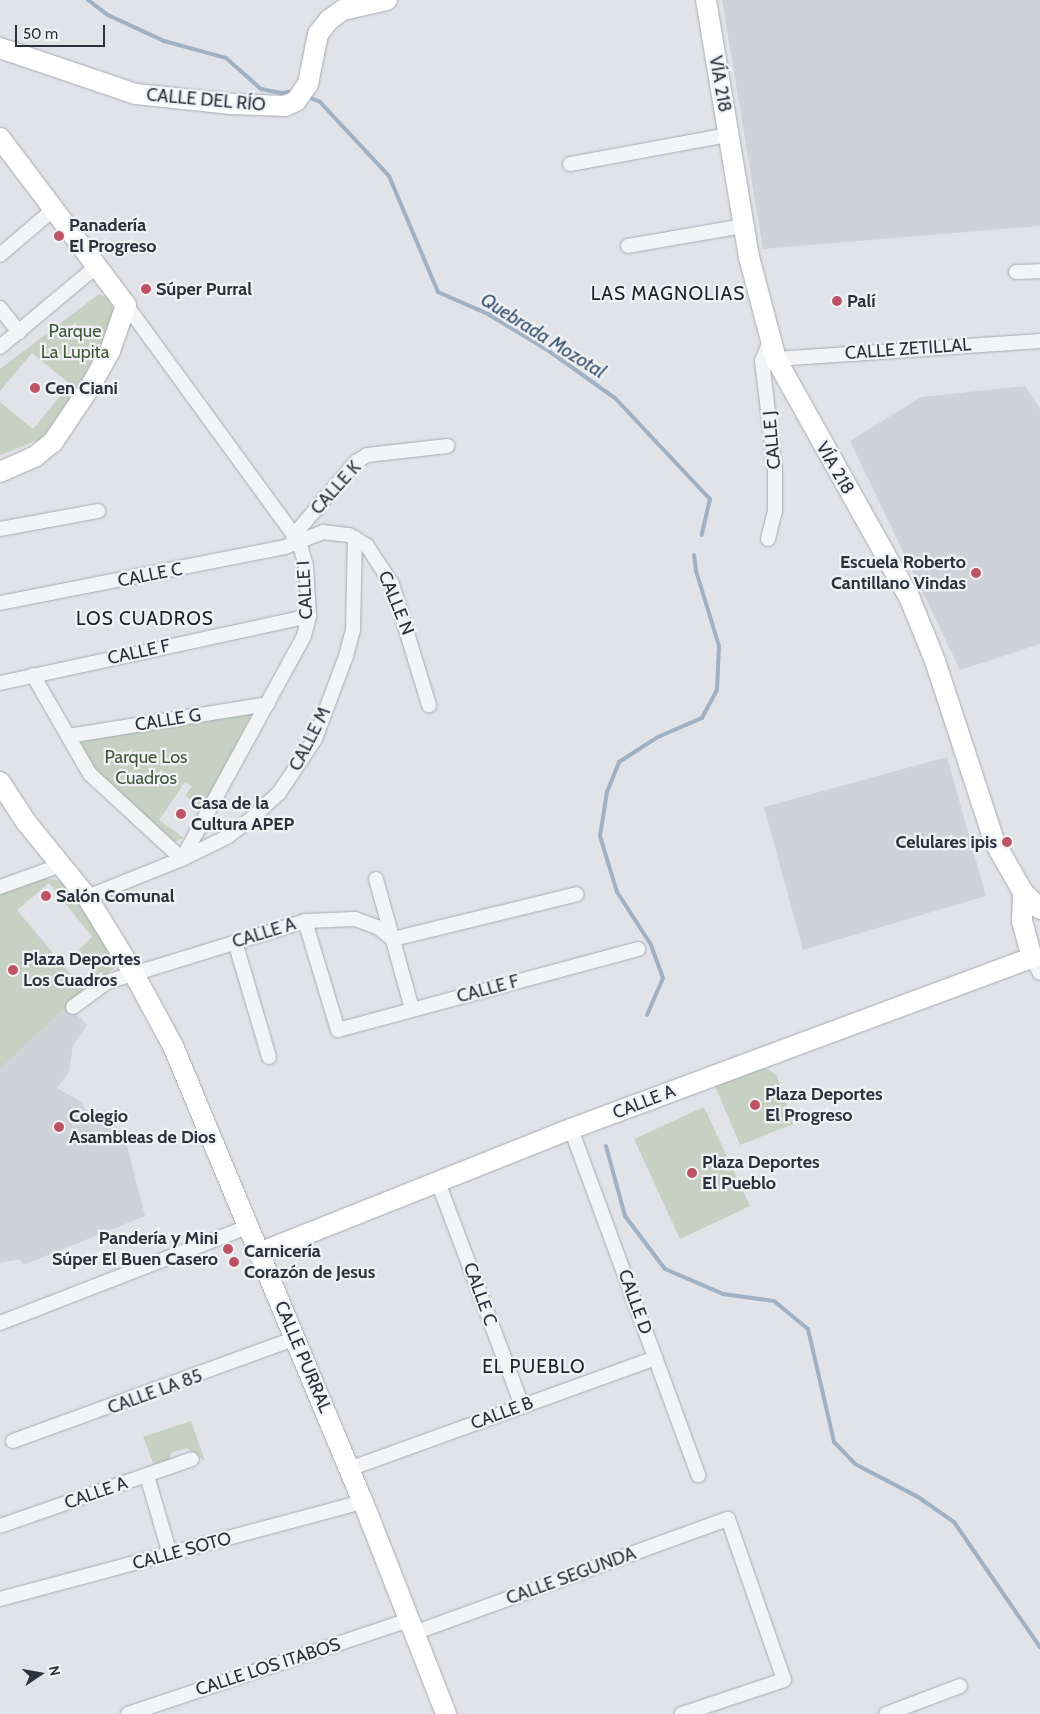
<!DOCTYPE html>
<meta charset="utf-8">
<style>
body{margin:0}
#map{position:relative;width:1040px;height:1714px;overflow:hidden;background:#e1e3e8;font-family:Cabin,sans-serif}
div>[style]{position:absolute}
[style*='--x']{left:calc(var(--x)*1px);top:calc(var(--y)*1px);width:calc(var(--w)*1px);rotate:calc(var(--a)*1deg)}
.built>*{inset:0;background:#cfd2d9}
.green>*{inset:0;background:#c6d1c3}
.stream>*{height:4px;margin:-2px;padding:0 2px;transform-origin:2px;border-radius:2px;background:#a0b1c4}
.roads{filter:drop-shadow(0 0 1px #a7aab1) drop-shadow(0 0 1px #a7aab1)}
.street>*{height:14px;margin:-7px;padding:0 7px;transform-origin:7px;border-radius:7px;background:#f3f4f6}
.secondary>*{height:20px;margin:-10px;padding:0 10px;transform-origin:10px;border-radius:10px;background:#fff}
.dots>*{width:14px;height:14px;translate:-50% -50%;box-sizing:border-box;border:2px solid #f0f2f5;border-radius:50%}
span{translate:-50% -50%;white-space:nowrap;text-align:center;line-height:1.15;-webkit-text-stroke:4.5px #f0f2f5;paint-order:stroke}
.street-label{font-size:18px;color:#2b313d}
.poi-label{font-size:18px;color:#2b313d;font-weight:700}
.left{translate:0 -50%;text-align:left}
.right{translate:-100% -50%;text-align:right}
.park-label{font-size:18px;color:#3f583a}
.neighbourhood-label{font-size:19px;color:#1d232e;letter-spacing:1px}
.water-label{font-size:19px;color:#39506d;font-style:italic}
.north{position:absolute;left:15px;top:1649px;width:50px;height:50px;-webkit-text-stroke:4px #f0f2f5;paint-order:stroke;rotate:78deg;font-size:14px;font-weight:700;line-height:20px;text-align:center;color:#2b313d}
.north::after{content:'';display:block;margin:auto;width:18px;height:22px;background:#2b313d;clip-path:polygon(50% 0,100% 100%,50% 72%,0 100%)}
.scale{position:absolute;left:15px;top:25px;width:90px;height:22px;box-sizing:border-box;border:2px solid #2b313d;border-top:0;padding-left:6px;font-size:15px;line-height:18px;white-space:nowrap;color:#2b313d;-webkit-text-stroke:4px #f0f2f5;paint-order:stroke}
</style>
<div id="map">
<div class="built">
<div style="clip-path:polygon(722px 0,1040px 0,1040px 226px,763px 249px)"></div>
<div style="clip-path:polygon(1025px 386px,1040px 409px,1040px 644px,960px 670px,850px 441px,921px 397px)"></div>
<div style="clip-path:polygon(947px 757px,986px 896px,803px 950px,764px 807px)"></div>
<div style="clip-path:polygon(67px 1005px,87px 1025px,73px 1045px,69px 1072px,57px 1088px,81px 1102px,91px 1116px,105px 1111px,125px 1138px,145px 1216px,23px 1265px,20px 1259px,0 1263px,0 1069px)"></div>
</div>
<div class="green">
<div style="clip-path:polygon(99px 294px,108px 298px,114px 311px,103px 345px,82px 382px,41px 439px,0 455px,0 402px,33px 429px,70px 384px,32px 353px,0 391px,0 369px)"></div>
<div style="clip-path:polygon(252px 714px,204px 808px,185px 796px,192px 786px,185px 782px,159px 820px,184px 838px,171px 843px,95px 772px,75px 739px)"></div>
<div style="clip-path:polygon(evenodd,45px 878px,62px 881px,104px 937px,117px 966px,77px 996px,0 1069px,0 894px,45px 878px,49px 883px,92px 937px,79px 949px,94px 970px,78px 983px,17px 910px,49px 883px)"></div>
<div style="clip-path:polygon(762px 1069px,768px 1069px,777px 1076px,793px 1124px,740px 1145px,715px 1086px)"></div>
<div style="clip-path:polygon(704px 1107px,750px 1206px,680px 1239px,634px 1139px)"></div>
<div style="clip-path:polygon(191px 1421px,205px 1461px,187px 1448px,171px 1453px,170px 1460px,154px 1465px,143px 1437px)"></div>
</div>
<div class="stream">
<div style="--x:88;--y:0;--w:25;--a:37"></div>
<div style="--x:108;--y:15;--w:62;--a:24.9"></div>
<div style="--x:164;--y:41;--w:64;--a:15.3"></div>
<div style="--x:226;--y:58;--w:47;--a:41.5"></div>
<div style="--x:261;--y:89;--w:20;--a:11"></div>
<div style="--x:281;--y:93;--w:14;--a:-8"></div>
<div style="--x:306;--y:96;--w:15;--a:23"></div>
<div style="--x:320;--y:102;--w:101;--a:47"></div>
<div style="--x:389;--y:176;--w:126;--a:67.1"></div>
<div style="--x:438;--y:292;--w:55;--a:23.7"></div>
<div style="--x:488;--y:314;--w:71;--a:31.2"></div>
<div style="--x:549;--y:351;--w:81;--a:35.5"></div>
<div style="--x:615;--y:398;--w:139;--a:46.8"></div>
<div style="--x:710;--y:499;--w:37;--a:103"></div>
<div style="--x:647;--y:1015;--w:40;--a:-66.6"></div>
<div style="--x:663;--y:978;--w:37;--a:-110"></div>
<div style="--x:650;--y:943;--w:61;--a:-122.9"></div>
<div style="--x:617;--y:892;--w:59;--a:-106.9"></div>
<div style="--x:600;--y:836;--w:45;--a:-81"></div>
<div style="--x:607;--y:792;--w:32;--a:-68"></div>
<div style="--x:619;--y:762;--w:46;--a:-32.7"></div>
<div style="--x:658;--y:737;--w:48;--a:-23.4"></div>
<div style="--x:702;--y:718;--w:32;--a:-62"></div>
<div style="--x:717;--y:690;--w:44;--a:-87.4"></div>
<div style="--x:719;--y:646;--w:78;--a:-107"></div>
<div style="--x:696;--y:571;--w:16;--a:-97"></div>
<div style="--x:606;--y:1146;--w:73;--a:74.8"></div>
<div style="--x:625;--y:1216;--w:66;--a:53"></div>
<div style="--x:665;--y:1269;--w:63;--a:23.3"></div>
<div style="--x:723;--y:1294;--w:51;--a:7.8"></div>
<div style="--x:774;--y:1301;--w:44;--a:39.5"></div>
<div style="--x:808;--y:1329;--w:116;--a:77"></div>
<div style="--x:834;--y:1442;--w:30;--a:46"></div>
<div style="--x:855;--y:1464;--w:71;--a:27.6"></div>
<div style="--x:918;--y:1497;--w:44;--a:34.8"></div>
<div style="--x:954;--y:1522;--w:152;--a:55.5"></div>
</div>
<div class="roads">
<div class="street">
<div style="--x:570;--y:164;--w:161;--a:-10.4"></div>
<div style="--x:628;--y:246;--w:118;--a:-9.8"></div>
<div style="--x:0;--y:255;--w:72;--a:-40.5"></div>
<div style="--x:1016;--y:272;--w:24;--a:-2"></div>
<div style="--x:0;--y:308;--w:31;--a:52"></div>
<div style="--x:0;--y:347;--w:128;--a:-39.9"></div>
<div style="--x:776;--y:359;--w:265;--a:-3.9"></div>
<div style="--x:0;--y:529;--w:100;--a:-10.4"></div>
<div style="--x:293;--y:536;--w:97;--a:-49.6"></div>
<div style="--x:356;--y:462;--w:13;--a:-32"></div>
<div style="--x:367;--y:455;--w:81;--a:-6.4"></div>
<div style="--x:768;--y:539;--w:29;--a:-76"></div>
<div style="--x:775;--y:511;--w:41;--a:-90"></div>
<div style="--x:775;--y:470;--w:110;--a:-96.8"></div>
<div style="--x:762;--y:361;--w:22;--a:-68"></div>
<div style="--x:0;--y:603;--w:290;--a:-11.1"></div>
<div style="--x:285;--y:547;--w:41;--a:-21.5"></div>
<div style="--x:323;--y:532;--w:26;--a:7"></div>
<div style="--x:349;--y:535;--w:21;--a:31"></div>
<div style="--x:367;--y:546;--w:45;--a:56.7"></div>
<div style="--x:392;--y:584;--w:127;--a:73"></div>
<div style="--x:33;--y:675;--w:114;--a:60.1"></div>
<div style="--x:90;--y:774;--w:125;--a:42.7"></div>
<div style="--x:182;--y:859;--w:50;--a:-26.1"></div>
<div style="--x:227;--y:837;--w:31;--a:-37"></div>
<div style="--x:252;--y:818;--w:37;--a:-43"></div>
<div style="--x:279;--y:793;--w:65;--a:-56.3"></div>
<div style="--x:315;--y:739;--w:89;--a:-69.5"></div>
<div style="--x:346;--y:656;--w:27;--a:-75"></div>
<div style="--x:353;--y:630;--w:92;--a:-88.8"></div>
<div style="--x:0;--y:683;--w:316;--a:-12.2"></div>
<div style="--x:68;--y:736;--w:202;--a:-9.1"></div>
<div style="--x:376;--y:879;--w:135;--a:74.5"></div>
<div style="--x:0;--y:887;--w:65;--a:-19.8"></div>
<div style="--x:87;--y:897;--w:102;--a:-21.8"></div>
<div style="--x:182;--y:859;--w:254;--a:-61.3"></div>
<div style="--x:304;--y:636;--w:21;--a:-76"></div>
<div style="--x:309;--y:616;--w:50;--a:-93.4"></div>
<div style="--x:306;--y:566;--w:25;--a:-106"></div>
<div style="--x:299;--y:542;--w:293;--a:-126.1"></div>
<div style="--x:305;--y:921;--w:114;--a:73.2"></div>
<div style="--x:338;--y:1030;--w:311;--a:-15.1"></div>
<div style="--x:235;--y:942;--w:120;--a:73.5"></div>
<div style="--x:1032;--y:958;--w:17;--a:62"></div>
<div style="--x:73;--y:1007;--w:42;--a:-36.3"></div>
<div style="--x:107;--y:982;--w:207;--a:-17.1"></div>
<div style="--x:305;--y:921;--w:50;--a:-2.3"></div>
<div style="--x:355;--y:919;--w:23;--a:20"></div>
<div style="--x:377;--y:927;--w:20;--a:37"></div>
<div style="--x:393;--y:939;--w:189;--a:-13.7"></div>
<div style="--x:571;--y:1129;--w:369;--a:69.8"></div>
<div style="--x:438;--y:1182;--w:239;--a:69.4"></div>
<div style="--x:0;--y:1323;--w:266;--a:-21.2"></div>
<div style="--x:13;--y:1441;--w:301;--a:-20"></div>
<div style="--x:349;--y:1469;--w:326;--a:-19.9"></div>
<div style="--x:147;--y:1476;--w:81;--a:73.6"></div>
<div style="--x:0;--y:1526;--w:203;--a:-19.2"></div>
<div style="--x:0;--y:1599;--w:376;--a:-15"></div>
<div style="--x:414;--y:1633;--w:334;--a:-20"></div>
<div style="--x:728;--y:1519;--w:170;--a:70.8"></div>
<div style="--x:784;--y:1680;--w:108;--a:161.6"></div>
<div style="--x:128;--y:1714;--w:296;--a:-18.5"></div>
<div style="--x:886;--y:1714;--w:79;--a:-20.7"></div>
</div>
<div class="secondary">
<div style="--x:706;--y:0;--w:261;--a:80.5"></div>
<div style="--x:749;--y:257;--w:106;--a:75.2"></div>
<div style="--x:776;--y:359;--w:275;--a:60.8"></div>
<div style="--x:910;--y:599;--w:67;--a:68"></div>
<div style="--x:935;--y:661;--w:192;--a:71.8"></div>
<div style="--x:995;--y:843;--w:56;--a:60.3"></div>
<div style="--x:1023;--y:892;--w:24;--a:45"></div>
<div style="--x:0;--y:48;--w:144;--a:18.7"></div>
<div style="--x:136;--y:94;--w:96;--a:6"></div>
<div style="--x:231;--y:104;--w:54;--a:2.1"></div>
<div style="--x:285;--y:106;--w:12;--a:-24"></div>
<div style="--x:296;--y:101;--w:21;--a:-55"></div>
<div style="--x:308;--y:84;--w:51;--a:-78.7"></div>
<div style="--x:318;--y:34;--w:18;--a:-52"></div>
<div style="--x:329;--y:20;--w:17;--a:-36"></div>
<div style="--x:343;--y:10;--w:45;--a:-12.8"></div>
<div style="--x:0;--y:138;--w:209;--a:53"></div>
<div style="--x:126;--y:305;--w:49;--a:109.2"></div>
<div style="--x:110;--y:351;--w:38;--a:119"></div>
<div style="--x:92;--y:384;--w:70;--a:123.9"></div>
<div style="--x:53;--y:442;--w:22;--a:141"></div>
<div style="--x:36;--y:456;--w:39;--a:156"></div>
<div style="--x:0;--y:782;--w:48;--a:57"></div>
<div style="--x:26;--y:822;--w:97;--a:50.9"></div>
<div style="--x:87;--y:897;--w:88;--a:58.5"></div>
<div style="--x:133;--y:972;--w:84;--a:61.6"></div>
<div style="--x:173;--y:1046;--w:494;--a:67.4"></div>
<div style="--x:363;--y:1502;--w:228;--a:68.6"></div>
<div style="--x:259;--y:1253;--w:336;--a:-21.7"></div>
<div style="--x:571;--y:1129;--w:492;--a:-20.4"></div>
<div style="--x:1032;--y:958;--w:38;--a:-105"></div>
<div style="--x:1022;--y:921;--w:29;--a:-88"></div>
</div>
</div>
<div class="dots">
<div style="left:59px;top:236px;background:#bf5363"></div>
<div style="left:146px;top:289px;background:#bf5363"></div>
<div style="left:837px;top:301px;background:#bf5363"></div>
<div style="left:35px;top:388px;background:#bf5363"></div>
<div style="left:976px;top:573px;background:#bf5363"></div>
<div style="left:181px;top:814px;background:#bf5363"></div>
<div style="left:1007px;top:842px;background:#bf5363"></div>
<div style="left:46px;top:896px;background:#bf5363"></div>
<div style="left:13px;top:970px;background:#bf5363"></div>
<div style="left:755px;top:1105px;background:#bf5363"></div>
<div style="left:59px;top:1127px;background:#bf5363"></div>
<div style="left:692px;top:1173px;background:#bf5363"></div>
<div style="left:228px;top:1249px;background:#bf5363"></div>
<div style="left:234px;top:1262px;background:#bf5363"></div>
</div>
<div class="street-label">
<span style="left:720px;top:84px;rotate:80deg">VÍA 218</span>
<span style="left:206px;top:100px;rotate:5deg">CALLE DEL RÍO</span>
<span style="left:908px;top:349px;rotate:-4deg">CALLE ZETILLAL</span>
<span style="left:772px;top:440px;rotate:-95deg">CALLE J</span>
<span style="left:835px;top:468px;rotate:60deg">VÍA 218</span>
<span style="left:336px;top:488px;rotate:-48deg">CALLE K</span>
<span style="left:150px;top:575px;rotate:-11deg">CALLE C</span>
<span style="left:305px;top:590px;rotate:-93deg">CALLE I</span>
<span style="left:396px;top:603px;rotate:68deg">CALLE N</span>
<span style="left:139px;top:652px;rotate:-12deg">CALLE F</span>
<span style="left:168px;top:720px;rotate:-9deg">CALLE G</span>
<span style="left:310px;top:739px;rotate:-63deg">CALLE M</span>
<span style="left:264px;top:933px;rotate:-17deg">CALLE A</span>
<span style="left:488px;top:989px;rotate:-15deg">CALLE F</span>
<span style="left:644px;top:1102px;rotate:-21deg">CALLE A</span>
<span style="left:480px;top:1294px;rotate:70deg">CALLE C</span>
<span style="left:635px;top:1302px;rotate:70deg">CALLE D</span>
<span style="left:303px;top:1357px;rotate:67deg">CALLE PURRAL</span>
<span style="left:155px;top:1392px;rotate:-20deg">CALLE LA 85</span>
<span style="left:502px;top:1413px;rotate:-20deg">CALLE B</span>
<span style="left:96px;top:1493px;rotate:-19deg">CALLE A</span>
<span style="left:182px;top:1551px;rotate:-15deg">CALLE SOTO</span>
<span style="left:571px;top:1576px;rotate:-20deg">CALLE SEGUNDA</span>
<span style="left:268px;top:1667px;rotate:-18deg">CALLE LOS ITABOS</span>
</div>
<div class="poi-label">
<span class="left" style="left:69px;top:236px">Panadería<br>El Progreso</span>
<span class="left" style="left:156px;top:289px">Súper Purral</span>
<span class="left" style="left:847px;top:301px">Palí</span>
<span class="left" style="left:45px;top:388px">Cen Ciani</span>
<span class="right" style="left:966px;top:573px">Escuela Roberto<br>Cantillano Vindas</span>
<span class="left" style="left:191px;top:814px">Casa de la<br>Cultura APEP</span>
<span class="right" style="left:997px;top:842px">Celulares ipis</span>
<span class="left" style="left:56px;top:896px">Salón Comunal</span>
<span class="left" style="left:23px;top:970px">Plaza Deportes<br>Los Cuadros</span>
<span class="left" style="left:765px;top:1105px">Plaza Deportes<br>El Progreso</span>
<span class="left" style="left:69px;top:1127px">Colegio<br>Asambleas de Dios</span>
<span class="left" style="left:702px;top:1173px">Plaza Deportes<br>El Pueblo</span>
<span class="right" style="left:218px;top:1249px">Pandería y Mini<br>Súper El Buen Casero</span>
<span class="left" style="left:244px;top:1262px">Carnicería<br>Corazón de Jesus</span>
</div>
<div class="park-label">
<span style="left:75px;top:342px">Parque<br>La Lupita</span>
<span style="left:146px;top:768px">Parque Los<br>Cuadros</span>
</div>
<div class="neighbourhood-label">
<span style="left:668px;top:294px">LAS MAGNOLIAS</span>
<span style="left:145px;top:619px">LOS CUADROS</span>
<span style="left:534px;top:1367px">EL PUEBLO</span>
</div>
<div class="water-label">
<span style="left:543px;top:336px;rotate:32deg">Quebrada Mozotal</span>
</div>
<div class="north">N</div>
<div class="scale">50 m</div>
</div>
